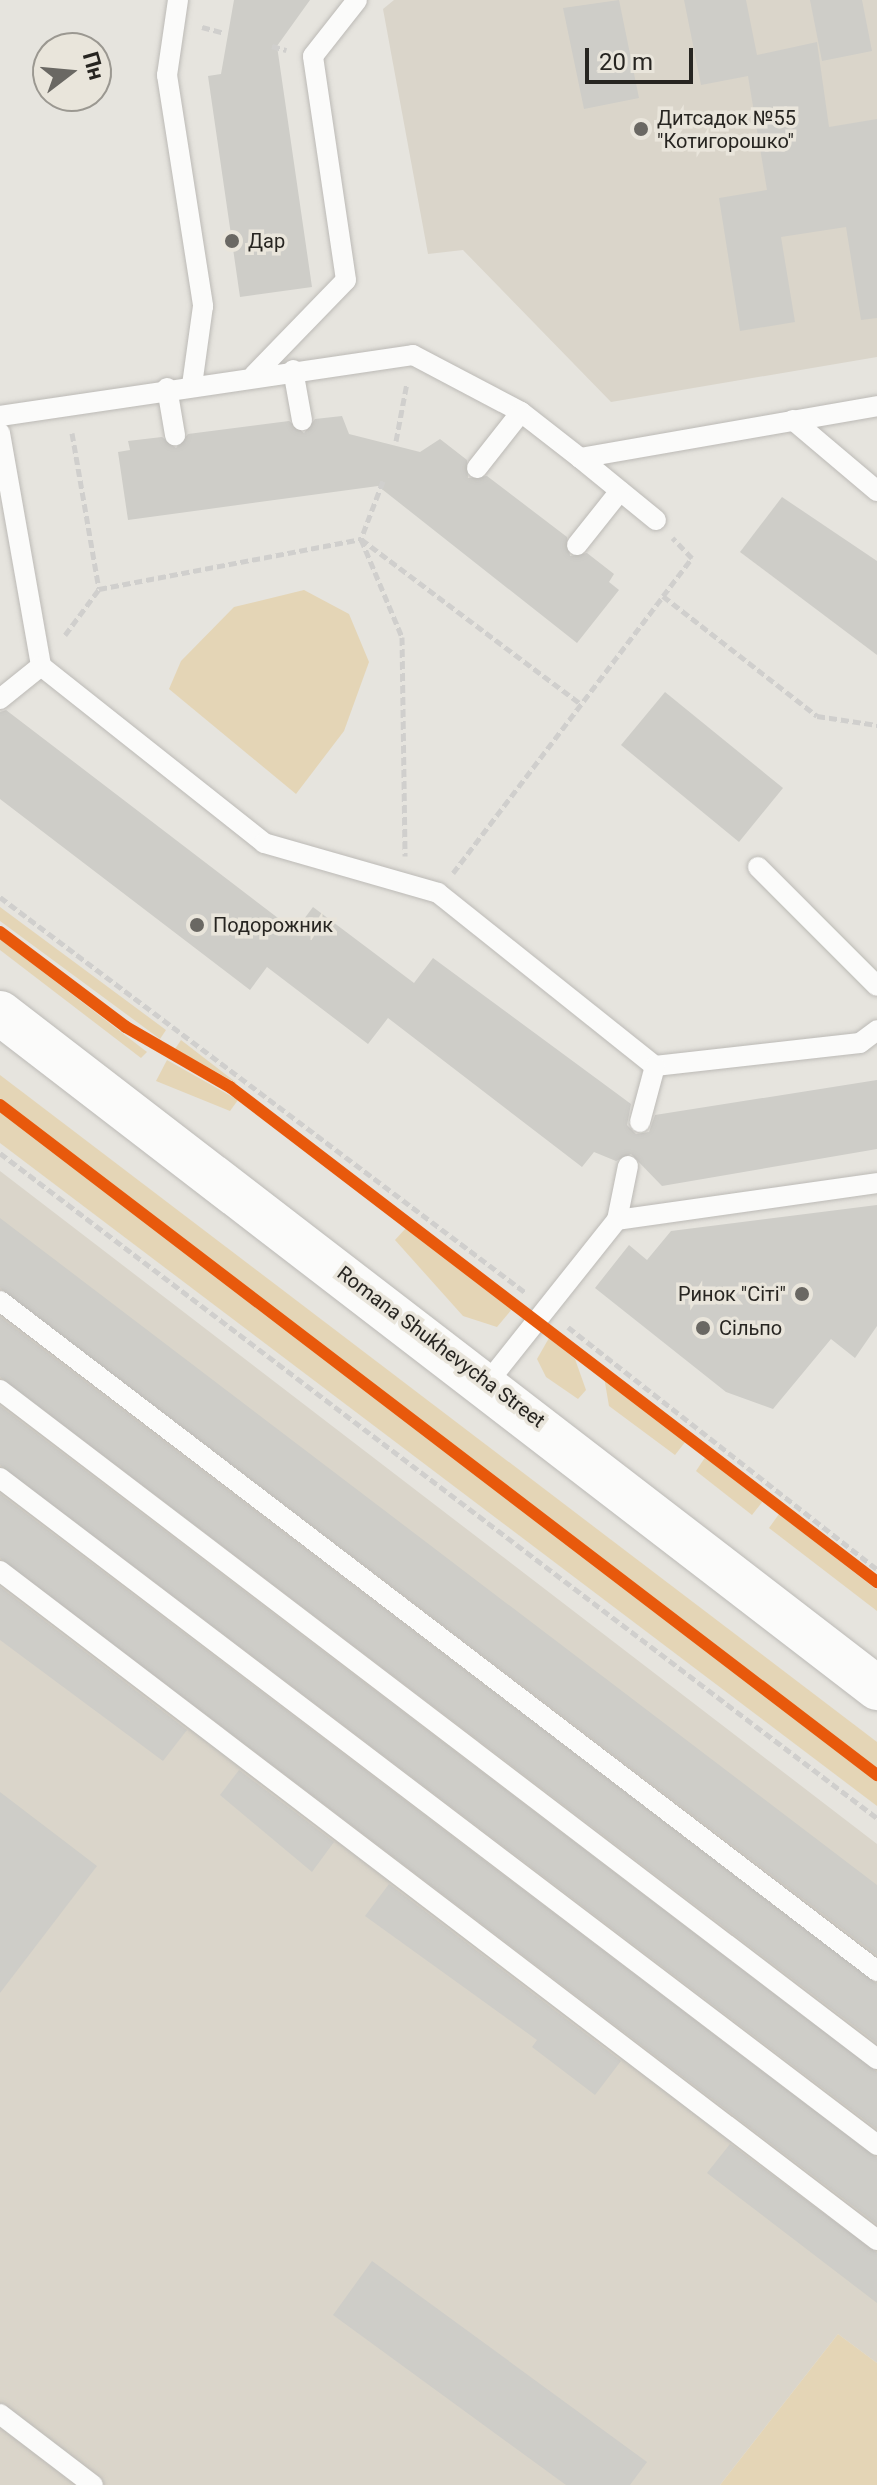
<!DOCTYPE html>
<meta charset="utf-8">
<style>
body{margin:0}
#map{position:relative;width:877px;height:2485px;overflow:hidden;background:#e6e4de;font-family:Roboto,sans-serif}
div>[style]{position:absolute}
[style*='--x']{left:calc(var(--x)*1px);top:calc(var(--y)*1px);width:calc(var(--w)*1px);rotate:calc(var(--a)*1deg)}
.built>*{inset:0;background:#dad5ca}
.green>*{inset:0;background:#e4d5b6}
.building>*{inset:0;background:#cecdc8}
.path>*{height:5px;margin-top:-2.5px;transform-origin:0;background:repeating-linear-gradient(90deg,#d0cfcd 0 8px,transparent 0 12px)}
.roads{filter:drop-shadow(0 0 2px #bcbab6) drop-shadow(0 0 2px #bcbab6)}
.lane>*{height:20px;margin:-10px;padding:0 10px;transform-origin:10px;border-radius:10px;background:#fbfbfa}
.secondary>*{height:44px;margin:-22px;padding:0 22px;transform-origin:22px;border-radius:22px;background:#fbfbfa}
.cycleway>*{height:12px;margin:-6px;padding:0 6px;transform-origin:6px;border-radius:6px;background:#e8590c}
.dots>*{width:22px;height:22px;translate:-50% -50%;box-sizing:border-box;border:4px solid #e9e5db;border-radius:50%}
span{translate:-50% -50%;white-space:nowrap;text-align:center;line-height:1.15;-webkit-text-stroke:7px #e9e5db;paint-order:stroke}
.poi-label{font-size:20px;color:#272521}
.left{translate:0 -50%;text-align:left}
.right{translate:-100% -50%;text-align:right}
.street-label{font-size:20px;color:#272521}
.north{position:absolute;left:32px;top:32px;width:80px;height:80px;box-sizing:border-box;background:#e9e5db;border:2px solid #9b9891;border-radius:50%;rotate:74deg;font-size:22px;font-weight:700;line-height:32px;text-align:center;color:#272521}
.north::after{content:'';display:block;margin:auto;width:28px;height:36px;background:#6a6863;clip-path:polygon(50% 0,100% 100%,50% 72%,0 100%)}
.scale{position:absolute;left:585px;top:48px;width:108px;height:36px;box-sizing:border-box;border:4px solid #272521;border-top:0;padding-left:10px;font-size:24px;line-height:28px;white-space:nowrap;color:#272521;-webkit-text-stroke:6px #e9e5db;paint-order:stroke}
</style>
<div id="map">
<div class="built">
<div style="clip-path:polygon(394px 0,877px 0,877px 357px,611px 402px,463px 250px,428px 254px,383px 9px)"></div>
<div style="clip-path:polygon(0 1171px,877px 1844px,877px 2363px,838px 2334px,720px 2485px,0 2485px)"></div>
</div>
<div class="green">
<div style="clip-path:polygon(304px 590px,349px 614px,369px 662px,344px 731px,296px 794px,169px 689px,181px 661px,234px 607px)"></div>
<div style="clip-path:polygon(0 907px,166px 1030px,160px 1039px,0 921px)"></div>
<div style="clip-path:polygon(0 939px,147px 1052px,141px 1058px,0 950px)"></div>
<div style="clip-path:polygon(181px 1040px,238px 1084px,175px 1049px)"></div>
<div style="clip-path:polygon(167px 1060px,238px 1100px,230px 1111px,156px 1081px)"></div>
<div style="clip-path:polygon(0 1075px,877px 1742px,877px 1806px,0 1143px)"></div>
<div style="clip-path:polygon(406px 1228px,512px 1309px,497px 1327px,463px 1316px,395px 1240px)"></div>
<div style="clip-path:polygon(549px 1338px,575px 1359px,586px 1390px,578px 1399px,546px 1377px,537px 1359px)"></div>
<div style="clip-path:polygon(604px 1377px,686px 1441px,675px 1455px,609px 1406px)"></div>
<div style="clip-path:polygon(706px 1456px,763px 1501px,752px 1515px,696px 1471px)"></div>
<div style="clip-path:polygon(779px 1514px,877px 1590px,877px 1611px,769px 1528px)"></div>
<div style="clip-path:polygon(838px 2334px,877px 2363px,877px 2485px,720px 2485px)"></div>
</div>
<div class="building">
<div style="clip-path:polygon(234px 0,310px 0,277px 46px,312px 287px,240px 297px,208px 76px,221px 74px)"></div>
<div style="clip-path:polygon(619px 0,639px 98px,584px 109px,563px 8px)"></div>
<div style="clip-path:polygon(684px 0,746px 0,757px 55px,817px 42px,829px 127px,877px 119px,877px 318px,861px 320px,846px 227px,781px 237px,795px 322px,740px 331px,719px 198px,767px 190px,748px 76px,701px 85px)"></div>
<div style="clip-path:polygon(810px 0,862px 0,872px 51px,822px 61px)"></div>
<div style="clip-path:polygon(342px 416px,349px 434px,420px 452px,440px 439px,467px 460px,468px 478px,487px 476px,567px 537px,570px 556px,587px 553px,614px 574px,609px 582px,619px 590px,577px 643px,378px 486px,128px 520px,118px 452px,130px 450px,128px 441px,162px 437px,176px 448px,188px 434px,289px 421px,304px 433px,315px 419px)"></div>
<div style="clip-path:polygon(782px 497px,877px 561px,877px 655px,740px 552px)"></div>
<div style="clip-path:polygon(665px 692px,783px 788px,739px 842px,621px 745px)"></div>
<div style="clip-path:polygon(6px 710px,295px 931px,313px 907px,414px 983px,433px 958px,631px 1104px,627px 1125px,636px 1134px,649px 1132px,655px 1115px,877px 1080px,877px 1149px,662px 1186px,631px 1154px,616px 1161px,594px 1152px,582px 1167px,388px 1018px,368px 1044px,267px 967px,250px 990px,0 799px,0 712px)"></div>
<div style="clip-path:polygon(877px 1205px,877px 1326px,855px 1358px,831px 1339px,773px 1409px,726px 1392px,595px 1288px,629px 1245px,647px 1260px,671px 1231px)"></div>
<div style="clip-path:polygon(0 1218px,877px 1885px,877px 1955px,0 1288px)"></div>
<div style="clip-path:polygon(0 1317px,877px 1984px,877px 2043px,0 1377px)"></div>
<div style="clip-path:polygon(0 1406px,877px 2072px,877px 2129px,0 1465px)"></div>
<div style="clip-path:polygon(0 1494px,877px 2158px,877px 2224px,0 1558px)"></div>
<div style="clip-path:polygon(0 1587px,187px 1730px,163px 1761px,0 1640px)"></div>
<div style="clip-path:polygon(239px 1770px,334px 1842px,312px 1872px,220px 1795px)"></div>
<div style="clip-path:polygon(0 1792px,97px 1866px,0 1993px)"></div>
<div style="clip-path:polygon(389px 1884px,621px 2061px,595px 2095px,532px 2047px,537px 2040px,365px 1916px)"></div>
<div style="clip-path:polygon(730px 2144px,877px 2253px,877px 2303px,707px 2173px)"></div>
<div style="clip-path:polygon(372px 2261px,647px 2462px,630px 2485px,566px 2485px,333px 2315px)"></div>
</div>
<div class="path">
<div style="--x:202;--y:27;--w:23;--a:15"></div>
<div style="--x:272;--y:46;--w:15;--a:16"></div>
<div style="--x:72;--y:433;--w:158;--a:80.2"></div>
<div style="--x:396;--y:441;--w:59;--a:-79.3"></div>
<div style="--x:383;--y:481;--w:62;--a:110.8"></div>
<div style="--x:361;--y:539;--w:106;--a:67.3"></div>
<div style="--x:402;--y:637;--w:219;--a:89.2"></div>
<div style="--x:663;--y:596;--w:48;--a:-52.7"></div>
<div style="--x:692;--y:558;--w:28;--a:-134"></div>
<div style="--x:65;--y:635;--w:57;--a:-53.5"></div>
<div style="--x:99;--y:589;--w:267;--a:-10.8"></div>
<div style="--x:361;--y:539;--w:275;--a:36.9"></div>
<div style="--x:453;--y:873;--w:348;--a:-52.8"></div>
<div style="--x:663;--y:596;--w:195;--a:37.9"></div>
<div style="--x:817;--y:716;--w:61;--a:8.5"></div>
<div style="--x:0;--y:897;--w:658;--a:36.97"></div>
<div style="--x:0;--y:1153;--w:1101;--a:37.17"></div>
<div style="--x:568;--y:1327;--w:392;--a:38.1"></div>
</div>
<div class="roads">
<div class="lane">
<div style="--x:178;--y:0;--w:76;--a:98.3"></div>
<div style="--x:167;--y:75;--w:234;--a:81.1"></div>
<div style="--x:203;--y:306;--w:80;--a:97.9"></div>
<div style="--x:293;--y:370;--w:51;--a:79.8"></div>
<div style="--x:254;--y:375;--w:132;--a:-45.9"></div>
<div style="--x:346;--y:280;--w:226;--a:-98.4"></div>
<div style="--x:313;--y:56;--w:71;--a:-51.8"></div>
<div style="--x:167;--y:388;--w:48;--a:80.3"></div>
<div style="--x:0;--y:416;--w:417;--a:-8.4"></div>
<div style="--x:413;--y:355;--w:122;--a:27.8"></div>
<div style="--x:521;--y:412;--w:75;--a:37.9"></div>
<div style="--x:580;--y:458;--w:302;--a:-9.9"></div>
<div style="--x:793;--y:420;--w:110;--a:40.2"></div>
<div style="--x:0;--y:433;--w:237;--a:80"></div>
<div style="--x:41;--y:666;--w:285;--a:38.4"></div>
<div style="--x:264;--y:843;--w:181;--a:16"></div>
<div style="--x:438;--y:893;--w:278;--a:38.6"></div>
<div style="--x:655;--y:1066;--w:206;--a:-6.4"></div>
<div style="--x:860;--y:1043;--w:21;--a:-37"></div>
<div style="--x:580;--y:458;--w:98;--a:39.2"></div>
<div style="--x:477;--y:468;--w:71;--a:-51.8"></div>
<div style="--x:577;--y:545;--w:69;--a:-51.5"></div>
<div style="--x:0;--y:699;--w:53;--a:-38.8"></div>
<div style="--x:758;--y:867;--w:168;--a:45"></div>
<div style="--x:640;--y:1122;--w:58;--a:-75"></div>
<div style="--x:617;--y:1220;--w:263;--a:-8.1"></div>
<div style="--x:0;--y:1301;--w:1104;--a:37.38"></div>
<div style="--x:488;--y:1382;--w:207;--a:-51.5"></div>
<div style="--x:617;--y:1220;--w:55;--a:-78.5"></div>
<div style="--x:0;--y:1390;--w:1103;--a:37.34"></div>
<div style="--x:0;--y:1478;--w:1102;--a:37.25"></div>
<div style="--x:0;--y:1571;--w:1103;--a:37.34"></div>
<div style="--x:0;--y:2414;--w:117;--a:37.4"></div>
</div>
<div class="secondary">
<div style="--x:0;--y:1013;--w:1107;--a:37.58"></div>
</div>
</div>
<div class="cycleway">
<div style="--x:0;--y:932;--w:158;--a:37"></div>
<div style="--x:126;--y:1027;--w:120;--a:30"></div>
<div style="--x:230;--y:1087;--w:815;--a:37.42"></div>
<div style="--x:0;--y:1105;--w:1104;--a:37.38"></div>
</div>
<div class="dots">
<div style="left:641px;top:129px;background:#6a6863"></div>
<div style="left:232px;top:241px;background:#6a6863"></div>
<div style="left:197px;top:925px;background:#6a6863"></div>
<div style="left:802px;top:1294px;background:#6a6863"></div>
<div style="left:703px;top:1328px;background:#6a6863"></div>
</div>
<div class="poi-label">
<span class="left" style="left:657px;top:130px">Дитсадок №55<br>"Котигорошко"</span>
<span class="left" style="left:248px;top:241px">Дар</span>
<span class="left" style="left:213px;top:925px">Подорожник</span>
<span class="right" style="left:786px;top:1294px">Ринок "Сіті"</span>
<span class="left" style="left:719px;top:1328px">Сільпо</span>
</div>
<div class="street-label">
<span style="left:441px;top:1347px;rotate:37deg">Romana Shukhevycha Street</span>
</div>
<div class="north">Пн</div>
<div class="scale">20 m</div>
</div>
